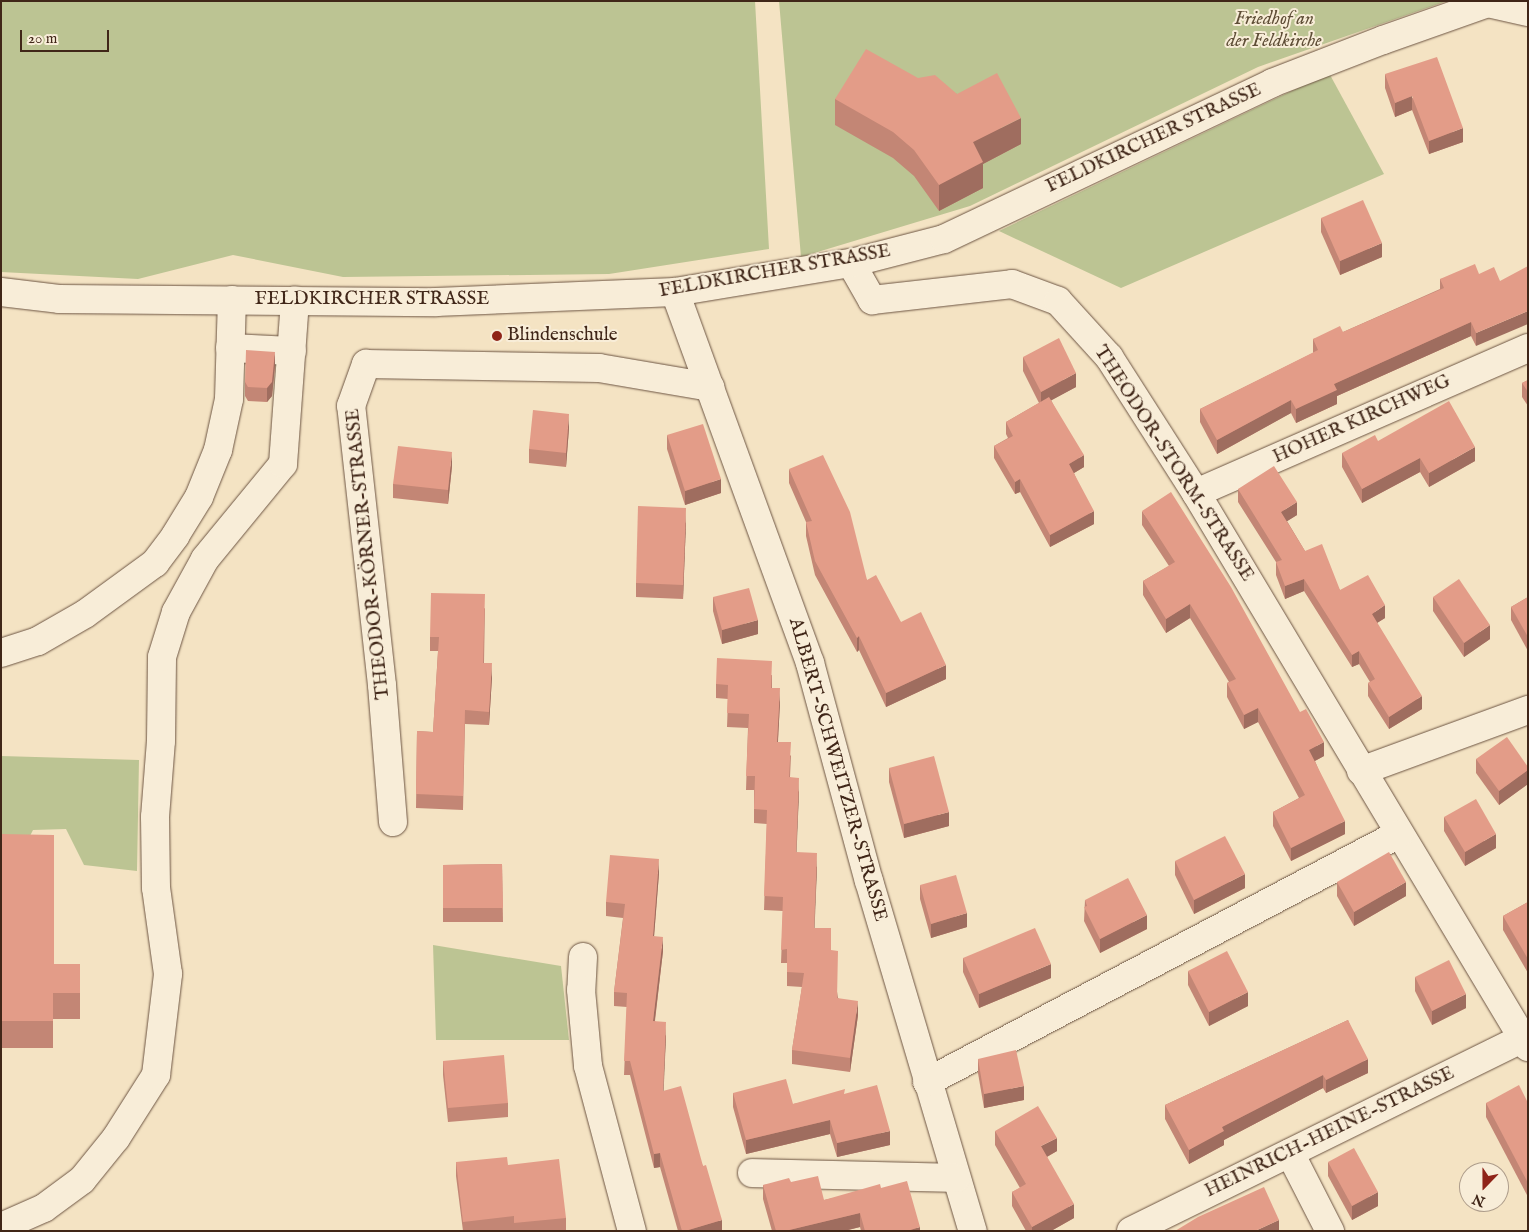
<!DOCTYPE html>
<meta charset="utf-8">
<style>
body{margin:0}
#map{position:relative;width:1529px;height:1232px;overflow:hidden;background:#f4e3c3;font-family:"IM FELL English",serif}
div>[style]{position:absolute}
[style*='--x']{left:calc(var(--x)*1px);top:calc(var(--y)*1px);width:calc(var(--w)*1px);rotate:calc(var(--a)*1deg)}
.green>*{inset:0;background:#bcc493}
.roads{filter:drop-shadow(0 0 1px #6d5543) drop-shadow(0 0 1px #6d5543)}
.minor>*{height:28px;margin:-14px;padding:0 14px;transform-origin:14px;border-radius:14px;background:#f8edd8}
.wall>*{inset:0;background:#c38675}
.shaded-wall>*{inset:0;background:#9f6d5f}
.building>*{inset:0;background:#e39c88}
.dots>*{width:14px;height:14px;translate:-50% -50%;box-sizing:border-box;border:2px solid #f8edd8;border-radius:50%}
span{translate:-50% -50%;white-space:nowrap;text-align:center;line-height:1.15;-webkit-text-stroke:4px #f8edd8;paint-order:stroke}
.park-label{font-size:19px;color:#5f4e37;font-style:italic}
.street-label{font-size:19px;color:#402618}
.poi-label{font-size:19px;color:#402618}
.left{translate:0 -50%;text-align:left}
.frame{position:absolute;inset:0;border:2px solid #402618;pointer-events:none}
.north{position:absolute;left:1459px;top:1162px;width:50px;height:50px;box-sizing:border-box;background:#f8edd8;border:1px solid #ae9d8b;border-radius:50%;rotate:202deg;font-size:14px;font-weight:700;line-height:20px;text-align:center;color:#402618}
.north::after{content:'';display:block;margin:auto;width:18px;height:22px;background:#8f2418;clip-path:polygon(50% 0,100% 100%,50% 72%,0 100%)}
.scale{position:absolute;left:20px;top:30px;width:89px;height:22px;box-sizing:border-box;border:2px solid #402618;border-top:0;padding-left:6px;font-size:15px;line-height:18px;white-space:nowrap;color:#402618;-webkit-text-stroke:4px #f8edd8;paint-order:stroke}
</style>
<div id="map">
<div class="green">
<div style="clip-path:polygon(1px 1px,755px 1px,769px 249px,609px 274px,343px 277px,233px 255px,138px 279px,1px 272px)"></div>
<div style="clip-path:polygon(779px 1px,1447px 1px,1258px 67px,970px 206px,801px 257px)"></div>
<div style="clip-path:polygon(1329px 73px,1384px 174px,1121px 288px,999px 231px)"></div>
<div style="clip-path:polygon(1px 756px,139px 760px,137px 871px,84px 865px,66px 829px,33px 830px,24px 848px,1px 847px)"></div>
<div style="clip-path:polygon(433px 945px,561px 966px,569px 1040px,436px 1040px)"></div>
</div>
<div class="roads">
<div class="minor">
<div style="--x:851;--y:263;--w:43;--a:60.4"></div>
<div style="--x:872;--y:300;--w:141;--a:-6.5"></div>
<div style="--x:1012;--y:284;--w:49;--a:20.3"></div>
<div style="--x:1058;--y:301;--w:76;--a:47.7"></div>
<div style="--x:1109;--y:357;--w:161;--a:57.4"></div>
<div style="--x:1196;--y:493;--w:646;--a:59.07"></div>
<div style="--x:1;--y:292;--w:58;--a:6.9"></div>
<div style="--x:59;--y:299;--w:377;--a:0.5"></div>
<div style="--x:436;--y:302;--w:239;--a:-2.4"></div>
<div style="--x:675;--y:292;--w:178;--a:-9.4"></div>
<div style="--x:851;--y:263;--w:96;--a:-14.5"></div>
<div style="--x:944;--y:239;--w:363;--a:-25.4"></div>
<div style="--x:1272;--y:83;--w:119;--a:-21.2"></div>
<div style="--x:1383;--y:40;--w:111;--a:-19.4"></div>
<div style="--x:1488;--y:3;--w:41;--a:12.7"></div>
<div style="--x:675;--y:292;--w:395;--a:70"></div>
<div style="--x:810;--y:663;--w:226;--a:74.9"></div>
<div style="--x:869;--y:881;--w:365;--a:73.5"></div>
<div style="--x:230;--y:348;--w:62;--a:2.8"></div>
<div style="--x:1196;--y:493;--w:362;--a:-23.6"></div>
<div style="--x:1;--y:653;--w:39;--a:-18"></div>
<div style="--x:38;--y:641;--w:54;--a:-29.9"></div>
<div style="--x:85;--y:614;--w:87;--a:-36.1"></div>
<div style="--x:155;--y:563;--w:34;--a:-53"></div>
<div style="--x:175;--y:536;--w:46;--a:-58.4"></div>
<div style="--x:199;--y:497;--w:51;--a:-68"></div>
<div style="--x:218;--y:450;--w:52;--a:-77.8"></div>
<div style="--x:229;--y:399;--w:99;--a:-88.3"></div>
<div style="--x:1361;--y:771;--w:178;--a:-20.1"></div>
<div style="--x:393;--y:822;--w:137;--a:-94.6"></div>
<div style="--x:382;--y:685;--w:281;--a:-96.3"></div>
<div style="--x:351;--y:406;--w:45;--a:-70.3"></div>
<div style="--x:366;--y:364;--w:233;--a:1"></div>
<div style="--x:599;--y:368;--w:113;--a:9.7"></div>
<div style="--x:583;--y:957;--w:33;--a:93"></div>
<div style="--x:581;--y:990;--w:76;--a:84.7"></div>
<div style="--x:588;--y:1066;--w:171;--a:75.1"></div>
<div style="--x:927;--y:1082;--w:533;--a:-27.72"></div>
<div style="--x:1290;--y:1153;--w:88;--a:62.9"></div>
<div style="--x:752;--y:1173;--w:204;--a:1.4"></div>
<div style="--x:1;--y:1227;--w:47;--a:-23.8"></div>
<div style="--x:44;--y:1208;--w:47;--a:-36.4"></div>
<div style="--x:82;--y:1180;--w:54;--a:-51"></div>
<div style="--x:116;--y:1138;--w:75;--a:-57.6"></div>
<div style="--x:156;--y:1075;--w:102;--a:-83.2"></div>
<div style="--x:168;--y:974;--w:87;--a:-97.9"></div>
<div style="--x:156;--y:888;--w:71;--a:-90.8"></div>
<div style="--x:155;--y:817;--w:76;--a:-85.5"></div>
<div style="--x:161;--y:741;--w:84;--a:-89.3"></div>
<div style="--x:162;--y:657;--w:47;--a:-72.7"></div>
<div style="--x:176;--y:612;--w:60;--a:-61.3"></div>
<div style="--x:205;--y:559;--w:123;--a:-50.6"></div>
<div style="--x:283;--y:464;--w:164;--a:-85.8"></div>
<div style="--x:1131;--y:1231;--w:442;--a:-26.2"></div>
</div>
</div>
<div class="wall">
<div style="clip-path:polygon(1385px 74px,1463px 142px,1429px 154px,1412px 110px,1395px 117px,1385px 88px)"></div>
<div style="clip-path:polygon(918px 78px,957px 94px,1021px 144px,983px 164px,983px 188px,939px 211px,914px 176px,893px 158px,835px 125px,835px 99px)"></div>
<div style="clip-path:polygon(1321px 218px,1382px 257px,1340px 275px,1321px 232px)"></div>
<div style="clip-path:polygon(1479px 274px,1476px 346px,1471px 336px,1337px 396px,1337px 404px,1296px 423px,1291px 413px,1217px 454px,1200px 422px,1200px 409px,1313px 353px,1313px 339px,1343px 332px,1440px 289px,1440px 279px)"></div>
<div style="clip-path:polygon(1023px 357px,1076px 387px,1051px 400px,1084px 467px,1074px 473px,1094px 524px,1050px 547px,1020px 492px,1015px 494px,994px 458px,994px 446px,1008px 438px,1006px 434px,1006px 422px,1039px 403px,1023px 371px)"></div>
<div style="clip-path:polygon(275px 366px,272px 396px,267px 402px,248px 401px,245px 396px,245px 382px)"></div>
<div style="clip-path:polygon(1528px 380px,1528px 406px,1522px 397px,1522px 383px)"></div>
<div style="clip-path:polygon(569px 428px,566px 467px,529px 463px,529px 449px)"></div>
<div style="clip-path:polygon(667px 435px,721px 493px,685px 505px,667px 449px)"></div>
<div style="clip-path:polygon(1342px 453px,1475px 461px,1429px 487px,1420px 472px,1362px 503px,1342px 467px)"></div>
<div style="clip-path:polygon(452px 466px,448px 504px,393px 498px,393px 484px)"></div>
<div style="clip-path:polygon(789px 469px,867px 580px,946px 679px,886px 707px,859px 650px,857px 652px,815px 575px,806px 536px,806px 522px,789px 483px)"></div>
<div style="clip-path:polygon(1238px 489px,1297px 515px,1287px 521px,1305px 551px,1340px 590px,1385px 618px,1377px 623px,1422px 709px,1389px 729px,1368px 696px,1368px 683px,1370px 682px,1359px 664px,1352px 667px,1304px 591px,1285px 599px,1276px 575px,1276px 562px,1238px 502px)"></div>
<div style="clip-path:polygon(1142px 511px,1324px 756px,1315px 761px,1345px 834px,1291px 861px,1273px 826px,1273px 812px,1299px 798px,1258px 722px,1244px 729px,1227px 697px,1227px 683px,1229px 682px,1190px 618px,1166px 633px,1143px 595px,1143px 581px,1169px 566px,1142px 525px)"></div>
<div style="clip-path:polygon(686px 522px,683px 599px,636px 597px,636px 583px)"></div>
<div style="clip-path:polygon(713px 597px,758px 634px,722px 644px,713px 611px)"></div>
<div style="clip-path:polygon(1433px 597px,1490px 639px,1464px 657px,1433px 611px)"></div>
<div style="clip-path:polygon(1528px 597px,1528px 651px,1511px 620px,1511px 607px)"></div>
<div style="clip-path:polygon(485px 608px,484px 663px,492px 677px,489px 725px,465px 724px,463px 810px,416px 808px,417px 731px,433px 732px,438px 651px,430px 651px,430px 637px)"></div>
<div style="clip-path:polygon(772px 675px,772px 688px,780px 702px,778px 742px,791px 756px,790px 777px,799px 792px,796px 852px,817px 867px,814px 928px,831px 951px,838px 998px,858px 1015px,850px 1072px,792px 1064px,792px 1050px,802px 987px,787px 986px,787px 963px,781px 963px,783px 911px,764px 910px,767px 824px,754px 823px,754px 790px,746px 790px,748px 728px,727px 727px,728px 699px,716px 698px,716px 684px)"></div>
<div style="clip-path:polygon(1476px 759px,1528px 767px,1528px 784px,1499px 805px,1476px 773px)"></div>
<div style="clip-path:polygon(889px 768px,949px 826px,904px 838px,889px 782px)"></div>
<div style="clip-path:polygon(1444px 817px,1496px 848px,1465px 866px,1444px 831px)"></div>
<div style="clip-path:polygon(1px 834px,54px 964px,80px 990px,80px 1019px,53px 1019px,53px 1048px,1px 1048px)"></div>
<div style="clip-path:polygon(1175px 861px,1245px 888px,1194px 914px,1175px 875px)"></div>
<div style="clip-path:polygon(502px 864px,503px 922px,443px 922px,443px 865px)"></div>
<div style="clip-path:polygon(659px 873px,654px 936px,663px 951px,655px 1021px,666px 1036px,663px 1091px,703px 1166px,722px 1231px,678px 1231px,660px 1167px,654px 1168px,630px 1075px,624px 1075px,627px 1007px,614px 1006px,614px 992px,623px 918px,606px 916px,606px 902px)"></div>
<div style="clip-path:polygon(1337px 882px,1406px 896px,1354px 926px,1337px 896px)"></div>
<div style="clip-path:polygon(920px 885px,967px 927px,931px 938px,920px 899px)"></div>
<div style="clip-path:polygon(1085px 900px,1147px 929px,1100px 953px,1084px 921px)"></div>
<div style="clip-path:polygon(1528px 902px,1528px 973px,1503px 930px,1503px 916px)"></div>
<div style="clip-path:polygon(963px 958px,1051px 978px,979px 1008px,963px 972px)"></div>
<div style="clip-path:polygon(1188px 971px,1248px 1006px,1209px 1026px,1188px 985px)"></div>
<div style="clip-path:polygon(1415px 977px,1466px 1008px,1432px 1025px,1415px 991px)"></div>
<div style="clip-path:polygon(1348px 1020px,1368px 1073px,1326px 1093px,1323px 1088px,1224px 1140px,1224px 1145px,1189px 1164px,1165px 1119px,1165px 1105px)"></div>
<div style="clip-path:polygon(978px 1059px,1024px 1100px,984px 1108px,978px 1073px)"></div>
<div style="clip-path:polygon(443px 1061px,508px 1103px,508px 1117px,448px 1122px,443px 1075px)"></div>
<div style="clip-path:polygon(733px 1093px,793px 1104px,845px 1094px,890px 1145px,837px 1157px,830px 1134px,746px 1154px,733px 1107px)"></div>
<div style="clip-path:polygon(1486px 1103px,1528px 1103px,1528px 1197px,1486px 1117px)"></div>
<div style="clip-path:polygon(995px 1131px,1057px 1151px,1047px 1157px,1074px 1218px,1051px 1231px,1026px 1231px,1012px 1206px,1012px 1192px,1020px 1188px,995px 1145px)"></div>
<div style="clip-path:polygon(456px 1162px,508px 1165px,566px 1218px,566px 1231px,514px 1231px,514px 1230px,463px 1231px,456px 1176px)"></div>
<div style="clip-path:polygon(1328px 1162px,1378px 1206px,1352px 1220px,1328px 1176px)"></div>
<div style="clip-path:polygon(791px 1182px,824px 1200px,881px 1188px,920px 1231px,861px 1231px,860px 1227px,844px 1231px,772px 1231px,763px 1199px,763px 1185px)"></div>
</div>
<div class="shaded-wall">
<div style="clip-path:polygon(1412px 96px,1412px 110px,1395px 117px,1395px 103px)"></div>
<div style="clip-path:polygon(1021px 118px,1021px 144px,983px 164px,983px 188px,939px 211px,939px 185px,973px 142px)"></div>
<div style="clip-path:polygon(1463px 128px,1463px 142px,1429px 154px,1429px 141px)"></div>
<div style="clip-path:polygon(1382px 243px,1382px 257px,1340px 275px,1340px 261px)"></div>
<div style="clip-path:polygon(1528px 311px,1528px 324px,1476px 346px,1476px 333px)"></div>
<div style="clip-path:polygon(1471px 322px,1471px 336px,1337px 396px,1337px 404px,1296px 423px,1296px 409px,1334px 384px)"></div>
<div style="clip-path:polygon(275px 352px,275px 366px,272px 396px,267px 402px,267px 388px)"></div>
<div style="clip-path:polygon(1076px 373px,1076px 387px,1041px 406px,1041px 392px)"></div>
<div style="clip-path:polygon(1291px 400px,1291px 413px,1217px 454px,1217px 440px)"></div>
<div style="clip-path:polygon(569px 414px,569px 428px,566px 467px,566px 453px)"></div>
<div style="clip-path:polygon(1475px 447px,1475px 461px,1429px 487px,1429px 473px)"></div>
<div style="clip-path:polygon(452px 452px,452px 466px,448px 504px,448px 490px)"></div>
<div style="clip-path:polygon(1084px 455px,1084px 467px,1069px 476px,1069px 464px)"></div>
<div style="clip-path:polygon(1420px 458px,1420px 472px,1362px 503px,1362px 489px)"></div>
<div style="clip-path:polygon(721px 479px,721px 493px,685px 505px,685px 491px)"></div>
<div style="clip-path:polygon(1020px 479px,1020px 492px,1015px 494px,1015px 482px)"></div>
<div style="clip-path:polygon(1297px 502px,1297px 515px,1281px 525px,1281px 512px)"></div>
<div style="clip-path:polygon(686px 508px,686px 522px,683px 599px,683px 585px)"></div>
<div style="clip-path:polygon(1094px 511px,1094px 524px,1050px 547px,1050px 535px)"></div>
<div style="clip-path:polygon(1304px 579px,1304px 591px,1285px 599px,1285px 586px)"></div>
<div style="clip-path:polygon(1190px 604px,1190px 618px,1166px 633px,1166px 619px)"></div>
<div style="clip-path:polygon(1385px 605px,1385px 618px,1372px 626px,1372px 614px)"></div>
<div style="clip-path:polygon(758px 620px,758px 634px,722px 644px,722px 630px)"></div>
<div style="clip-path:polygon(1490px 625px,1490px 639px,1464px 657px,1464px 643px)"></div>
<div style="clip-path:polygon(859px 636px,859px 650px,857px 652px,857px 638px)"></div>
<div style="clip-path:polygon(1359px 651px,1359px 664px,1352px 667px,1352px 655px)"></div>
<div style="clip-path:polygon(492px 663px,492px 677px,489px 725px,489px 712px)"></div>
<div style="clip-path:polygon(946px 665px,946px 679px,886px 707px,886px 693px)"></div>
<div style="clip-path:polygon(780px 688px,780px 702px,777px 756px,777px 742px)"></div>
<div style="clip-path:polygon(1422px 696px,1422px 709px,1389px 729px,1389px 717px)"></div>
<div style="clip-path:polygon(1258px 708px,1258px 722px,1244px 729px,1244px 715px)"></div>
<div style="clip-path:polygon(1324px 742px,1324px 756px,1309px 764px,1309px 750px)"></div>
<div style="clip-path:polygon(1528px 770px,1528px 784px,1499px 805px,1499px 791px)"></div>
<div style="clip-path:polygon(799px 778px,799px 792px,796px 866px,796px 852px)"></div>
<div style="clip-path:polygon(949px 812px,949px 826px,904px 838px,904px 824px)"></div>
<div style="clip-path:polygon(1345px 821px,1345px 834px,1291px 861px,1291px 848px)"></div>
<div style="clip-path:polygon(1496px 834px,1496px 848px,1465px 866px,1465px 852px)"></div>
<div style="clip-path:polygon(817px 853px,817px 867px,814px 942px,814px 928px)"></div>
<div style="clip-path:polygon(659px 859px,659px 873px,653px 950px,653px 936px)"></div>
<div style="clip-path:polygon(1245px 874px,1245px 888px,1194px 914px,1194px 900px)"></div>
<div style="clip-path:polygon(1406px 882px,1406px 896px,1354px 926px,1354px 912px)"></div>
<div style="clip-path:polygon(967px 913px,967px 927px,931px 938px,931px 924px)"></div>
<div style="clip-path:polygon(1147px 915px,1147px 929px,1100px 953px,1100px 939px)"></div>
<div style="clip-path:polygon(663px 937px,663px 951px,653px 1035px,653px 1021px)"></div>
<div style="clip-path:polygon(1051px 964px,1051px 978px,979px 1008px,979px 994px)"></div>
<div style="clip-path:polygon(1248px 992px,1248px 1006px,1209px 1026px,1209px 1012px)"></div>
<div style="clip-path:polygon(1466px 994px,1466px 1008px,1432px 1025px,1432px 1011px)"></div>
<div style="clip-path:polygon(858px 1001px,858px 1015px,850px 1072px,850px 1058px)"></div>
<div style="clip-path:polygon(666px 1022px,666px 1036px,663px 1105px,663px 1091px)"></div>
<div style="clip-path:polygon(1368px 1059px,1368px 1073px,1326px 1093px,1326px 1080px)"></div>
<div style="clip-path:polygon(1323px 1075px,1323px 1088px,1224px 1140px,1224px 1145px,1189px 1164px,1189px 1150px,1222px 1127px)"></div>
<div style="clip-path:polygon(1024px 1086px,1024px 1100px,984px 1108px,984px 1094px)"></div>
<div style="clip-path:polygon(830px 1120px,830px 1134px,746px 1154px,746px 1140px)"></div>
<div style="clip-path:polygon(890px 1131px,890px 1145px,837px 1157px,837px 1143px)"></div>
<div style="clip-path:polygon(1057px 1138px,1057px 1151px,1041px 1160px,1041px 1146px)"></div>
<div style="clip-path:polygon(660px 1153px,660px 1167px,654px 1168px,654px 1154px)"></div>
<div style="clip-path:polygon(1378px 1192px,1378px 1206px,1352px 1220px,1352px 1206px)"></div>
<div style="clip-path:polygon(1074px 1204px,1074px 1218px,1051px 1231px,1032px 1231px,1032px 1227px)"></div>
<div style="clip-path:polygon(860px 1213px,860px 1227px,844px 1231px,785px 1231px)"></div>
<div style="clip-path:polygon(722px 1220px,722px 1231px,685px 1231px)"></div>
<div style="clip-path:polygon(1279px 1220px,1279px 1231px,1255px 1231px)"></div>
<div style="clip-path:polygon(920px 1227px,920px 1231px,907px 1231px)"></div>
</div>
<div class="building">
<div style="clip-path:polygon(866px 49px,918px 78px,935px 75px,957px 94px,997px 73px,1021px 118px,973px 142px,983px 162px,939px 185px,914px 150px,893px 132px,835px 99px)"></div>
<div style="clip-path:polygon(1437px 57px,1463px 128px,1429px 141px,1412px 96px,1395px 103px,1385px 74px)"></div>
<div style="clip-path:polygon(1363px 200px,1382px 243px,1340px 261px,1321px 218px)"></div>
<div style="clip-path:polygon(1475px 264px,1479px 274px,1494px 267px,1500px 281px,1528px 266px,1528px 311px,1476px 333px,1471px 322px,1334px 384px,1337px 390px,1296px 409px,1291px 400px,1217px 440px,1200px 409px,1318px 350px,1313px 339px,1340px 326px,1343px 332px,1444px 288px,1440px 279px)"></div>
<div style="clip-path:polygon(1059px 338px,1076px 373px,1041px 392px,1023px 357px)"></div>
<div style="clip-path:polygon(246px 350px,275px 352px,272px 382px,267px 388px,248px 387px,245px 382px)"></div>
<div style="clip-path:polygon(1528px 380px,1528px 392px,1522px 383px)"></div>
<div style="clip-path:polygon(1049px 397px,1084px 455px,1069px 464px,1094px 511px,1050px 535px,1020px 479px,1015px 482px,994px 446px,1013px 436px,1006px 422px)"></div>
<div style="clip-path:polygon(1449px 401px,1475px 447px,1429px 473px,1420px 458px,1362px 489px,1342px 453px,1375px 435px,1378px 441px)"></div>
<div style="clip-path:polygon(533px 410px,569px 414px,566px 453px,529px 449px)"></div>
<div style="clip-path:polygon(703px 424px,721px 479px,685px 491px,667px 435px)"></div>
<div style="clip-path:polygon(398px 446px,452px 452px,448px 490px,393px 484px)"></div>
<div style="clip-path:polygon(823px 455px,850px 512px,867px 580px,876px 575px,901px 622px,921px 612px,946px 665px,886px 693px,859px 636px,857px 638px,815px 561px,806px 522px,812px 521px,789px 469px)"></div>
<div style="clip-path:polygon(1274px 466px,1297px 502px,1281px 512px,1305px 551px,1322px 544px,1340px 590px,1368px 575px,1385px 605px,1372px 614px,1422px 696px,1389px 717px,1368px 683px,1375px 679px,1359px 651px,1352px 655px,1304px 579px,1285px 586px,1276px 562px,1282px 560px,1238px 489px)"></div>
<div style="clip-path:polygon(1171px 492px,1231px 587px,1300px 712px,1306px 709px,1324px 742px,1309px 750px,1345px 821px,1291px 848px,1273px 812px,1305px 795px,1258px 708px,1244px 715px,1227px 683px,1236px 679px,1190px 604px,1166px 619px,1143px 581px,1175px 562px,1142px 511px)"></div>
<div style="clip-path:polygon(638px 506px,686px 508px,683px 585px,636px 583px)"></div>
<div style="clip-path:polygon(1459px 579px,1490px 625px,1464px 643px,1433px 597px)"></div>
<div style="clip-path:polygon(749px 588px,758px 620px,722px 630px,713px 597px)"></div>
<div style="clip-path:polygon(431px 593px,485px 594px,483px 663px,492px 663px,489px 712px,465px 710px,463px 796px,416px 794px,417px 731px,433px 732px,439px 637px,430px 637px)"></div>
<div style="clip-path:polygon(1528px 597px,1528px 637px,1511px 607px)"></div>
<div style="clip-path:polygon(717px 658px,772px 661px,771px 688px,780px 688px,777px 742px,791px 742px,789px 777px,799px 778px,796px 852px,817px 853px,814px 928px,831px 928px,831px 950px,838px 951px,837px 998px,858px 1001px,850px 1058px,792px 1050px,804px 973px,787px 972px,787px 949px,781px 950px,783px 897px,764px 896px,767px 810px,754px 809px,755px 776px,746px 776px,749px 714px,727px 713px,728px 685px,716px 684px)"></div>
<div style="clip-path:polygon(1507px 737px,1528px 767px,1528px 770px,1499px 791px,1476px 759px)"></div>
<div style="clip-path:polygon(934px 756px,949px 812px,904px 824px,889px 768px)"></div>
<div style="clip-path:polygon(1476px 799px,1496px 834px,1465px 852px,1444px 817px)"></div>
<div style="clip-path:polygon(1px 834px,54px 835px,54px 964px,80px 964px,80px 993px,53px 993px,53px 1021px,1px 1021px)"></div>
<div style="clip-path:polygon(1225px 836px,1245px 874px,1194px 900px,1175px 861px)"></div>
<div style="clip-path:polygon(1389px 852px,1406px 882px,1354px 912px,1337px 882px)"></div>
<div style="clip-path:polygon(610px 855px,659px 859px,653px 936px,663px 937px,653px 1021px,666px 1022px,663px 1091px,681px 1086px,703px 1166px,706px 1165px,722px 1220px,685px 1231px,682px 1231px,660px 1153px,654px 1154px,630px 1061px,624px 1061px,627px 993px,614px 992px,625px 904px,606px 902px)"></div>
<div style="clip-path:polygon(502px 864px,503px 908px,443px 908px,443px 865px)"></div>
<div style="clip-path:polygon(956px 875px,967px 913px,931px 924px,920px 885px)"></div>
<div style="clip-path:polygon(1128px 878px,1147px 915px,1100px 939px,1084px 907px,1087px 906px,1085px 900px)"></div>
<div style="clip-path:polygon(1528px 902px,1528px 959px,1503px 916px)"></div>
<div style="clip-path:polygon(1035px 928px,1051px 964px,979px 994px,963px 958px)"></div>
<div style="clip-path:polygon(1227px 951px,1248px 992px,1209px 1012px,1188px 971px)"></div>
<div style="clip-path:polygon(1449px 960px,1466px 994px,1432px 1011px,1415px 977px)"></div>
<div style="clip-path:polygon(1348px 1020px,1368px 1059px,1326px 1080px,1323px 1075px,1222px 1127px,1224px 1131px,1189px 1150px,1165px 1105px)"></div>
<div style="clip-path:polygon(1016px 1050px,1024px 1086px,984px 1094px,978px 1059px)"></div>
<div style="clip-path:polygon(504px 1055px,508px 1103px,448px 1108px,443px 1061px)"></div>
<div style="clip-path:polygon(786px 1079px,793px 1104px,845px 1089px,844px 1094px,877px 1085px,890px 1131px,837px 1143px,830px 1120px,746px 1140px,733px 1093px)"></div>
<div style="clip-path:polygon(1519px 1085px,1528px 1103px,1528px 1183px,1486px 1103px)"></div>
<div style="clip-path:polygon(1038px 1106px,1057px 1138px,1041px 1146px,1074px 1204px,1032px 1227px,1012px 1192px,1026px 1184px,995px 1131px)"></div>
<div style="clip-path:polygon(1354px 1148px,1378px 1192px,1352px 1206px,1328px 1162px)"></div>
<div style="clip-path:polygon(507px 1157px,508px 1165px,559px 1159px,566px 1218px,514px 1223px,514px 1216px,463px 1222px,456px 1162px)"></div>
<div style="clip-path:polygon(818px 1176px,824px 1200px,880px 1184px,881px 1188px,907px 1181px,920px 1227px,907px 1231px,865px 1231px,860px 1213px,785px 1231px,776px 1231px,763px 1185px,789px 1178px,791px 1182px)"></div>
<div style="clip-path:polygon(1264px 1187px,1279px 1220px,1255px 1231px,1175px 1231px,1198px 1217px)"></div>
</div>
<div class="dots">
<div style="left:497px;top:336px;background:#8f2418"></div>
</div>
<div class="park-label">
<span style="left:1274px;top:31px">Friedhof an<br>der Feldkirche</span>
</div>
<div class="street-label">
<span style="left:1154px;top:139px;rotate:-25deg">FELDKIRCHER STRASSE</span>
<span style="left:775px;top:272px;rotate:-10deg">FELDKIRCHER STRASSE</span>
<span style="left:372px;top:300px">FELDKIRCHER STRASSE</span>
<span style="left:1362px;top:420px;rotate:-24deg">HOHER KIRCHWEG</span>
<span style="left:1173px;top:464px;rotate:57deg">THEODOR-STORM-STRASSE</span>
<span style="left:369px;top:554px;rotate:-96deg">THEODOR-KÖRNER-STRASSE</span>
<span style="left:837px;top:770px;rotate:74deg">ALBERT-SCHWEITZER-STRASSE</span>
<span style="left:1330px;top:1133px;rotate:-26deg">HEINRICH-HEINE-STRASSE</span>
</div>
<div class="poi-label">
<span class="left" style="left:507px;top:336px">Blindenschule</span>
</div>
<div class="frame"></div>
<div class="north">N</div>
<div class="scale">20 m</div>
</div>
